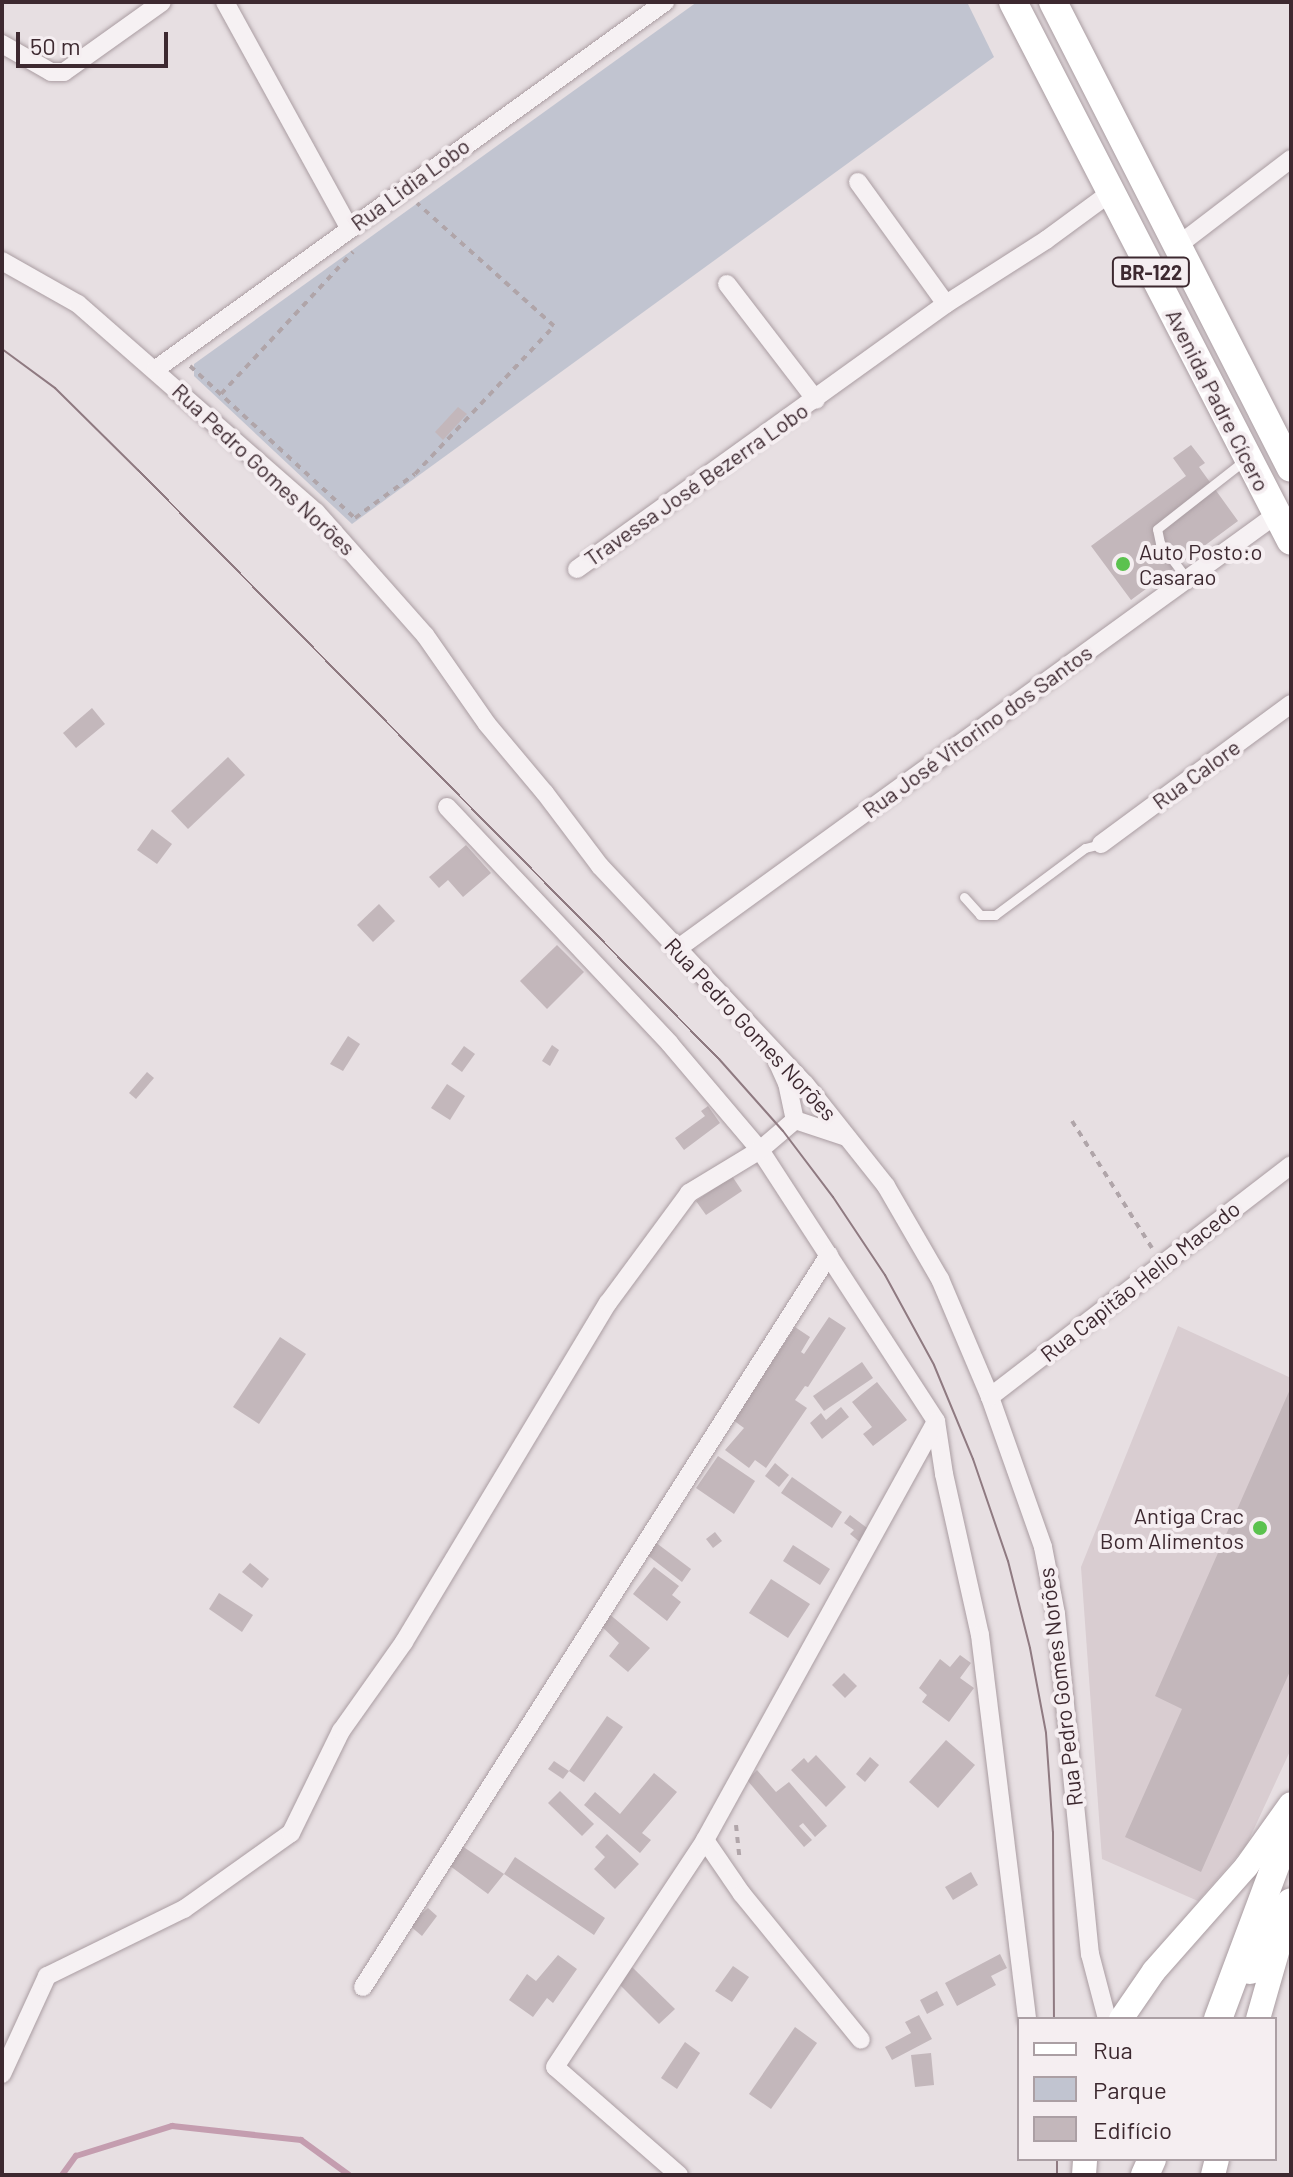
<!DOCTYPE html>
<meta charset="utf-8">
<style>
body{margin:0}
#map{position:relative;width:1293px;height:2177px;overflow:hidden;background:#e7dfe2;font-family:Barlow,sans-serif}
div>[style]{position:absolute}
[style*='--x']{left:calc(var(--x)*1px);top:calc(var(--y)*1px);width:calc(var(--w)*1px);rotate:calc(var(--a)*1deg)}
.built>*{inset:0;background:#d9cdd1}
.green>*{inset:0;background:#c1c4d0}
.stream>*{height:6px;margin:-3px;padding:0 3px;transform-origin:3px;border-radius:3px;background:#c49daf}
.building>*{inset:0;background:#c3b7bb}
.path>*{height:4px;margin-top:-2px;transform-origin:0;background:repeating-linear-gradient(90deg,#b0a5a9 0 6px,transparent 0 12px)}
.roads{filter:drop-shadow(0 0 2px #aa9da2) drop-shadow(0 0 2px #aa9da2)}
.service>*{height:9px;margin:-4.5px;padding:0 4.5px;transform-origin:4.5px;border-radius:4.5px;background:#f6f1f3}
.minor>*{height:18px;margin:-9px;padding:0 9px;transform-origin:9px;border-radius:9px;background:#f6f1f3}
.secondary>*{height:24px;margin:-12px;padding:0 12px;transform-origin:12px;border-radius:12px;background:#fff}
.trunk>*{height:28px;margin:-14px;padding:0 14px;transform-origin:14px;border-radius:14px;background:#fff}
.tram>*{height:2px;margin:-1px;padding:0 1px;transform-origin:1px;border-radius:1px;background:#8f7a81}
.dots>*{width:22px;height:22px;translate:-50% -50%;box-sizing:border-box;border:4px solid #f5eef1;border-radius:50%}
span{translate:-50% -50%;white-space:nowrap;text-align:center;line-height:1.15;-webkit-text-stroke:8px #f5eef1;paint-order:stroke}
.shield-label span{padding:2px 6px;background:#f5eef1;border:2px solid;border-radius:6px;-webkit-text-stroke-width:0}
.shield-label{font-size:20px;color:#3d2930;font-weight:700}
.street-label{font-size:22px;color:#3d2930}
.poi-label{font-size:22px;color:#3d2930}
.left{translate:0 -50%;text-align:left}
.right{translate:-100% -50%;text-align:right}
.frame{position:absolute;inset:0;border:4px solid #3d2930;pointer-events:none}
.legend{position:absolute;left:1017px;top:2017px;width:260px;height:144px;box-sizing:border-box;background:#f5eef1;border:2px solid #ab9fa4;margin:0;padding:10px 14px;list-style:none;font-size:24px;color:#3d2930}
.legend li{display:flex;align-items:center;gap:16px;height:40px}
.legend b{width:40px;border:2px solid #ab9fa4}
.scale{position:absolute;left:16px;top:32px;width:152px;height:36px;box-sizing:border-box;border:4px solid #3d2930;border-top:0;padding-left:10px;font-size:24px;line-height:28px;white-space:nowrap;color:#3d2930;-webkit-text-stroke:6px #f5eef1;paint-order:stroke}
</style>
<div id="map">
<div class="built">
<div style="clip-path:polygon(1178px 1326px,1291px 1378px,1291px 1749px,1246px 1846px,1198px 1901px,1102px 1859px,1081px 1567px)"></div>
</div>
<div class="green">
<div style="clip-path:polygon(697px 2px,967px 2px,994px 57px,352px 524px,194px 376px,194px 364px)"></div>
</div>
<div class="stream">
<div style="--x:62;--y:2175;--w:24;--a:-54"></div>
<div style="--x:76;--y:2156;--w:101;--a:-17.4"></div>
<div style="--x:172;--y:2126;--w:130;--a:6.2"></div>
<div style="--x:301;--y:2140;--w:59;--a:36.1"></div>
</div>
<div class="building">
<div style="clip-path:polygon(458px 407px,467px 414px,443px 440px,435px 432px)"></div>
<div style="clip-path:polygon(1191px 445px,1205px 463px,1199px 467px,1238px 521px,1131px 600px,1091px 546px,1186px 476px,1173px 458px)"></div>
<div style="clip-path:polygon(92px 708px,105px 724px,76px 748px,63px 733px)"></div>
<div style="clip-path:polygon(228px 757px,245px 775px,188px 829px,171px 811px)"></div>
<div style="clip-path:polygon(152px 829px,172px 844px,157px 864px,137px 850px)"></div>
<div style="clip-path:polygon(466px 845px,491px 873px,463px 897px,448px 880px,439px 888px,429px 877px)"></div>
<div style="clip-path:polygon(379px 904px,395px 921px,373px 942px,357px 925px)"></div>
<div style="clip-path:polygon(557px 945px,584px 972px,547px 1009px,520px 981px)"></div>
<div style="clip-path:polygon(348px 1036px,360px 1044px,343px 1071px,330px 1064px)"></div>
<div style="clip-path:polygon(552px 1045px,559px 1050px,550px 1066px,542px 1061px)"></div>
<div style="clip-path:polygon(464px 1046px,475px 1054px,462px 1072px,451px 1064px)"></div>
<div style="clip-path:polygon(147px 1072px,154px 1078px,136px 1099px,129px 1093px)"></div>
<div style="clip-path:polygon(447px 1084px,465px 1096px,450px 1120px,431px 1108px)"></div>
<div style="clip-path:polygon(708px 1106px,720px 1123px,684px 1150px,675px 1138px,705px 1116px,701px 1111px)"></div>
<div style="clip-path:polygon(732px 1176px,742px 1191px,706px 1215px,696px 1201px)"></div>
<div style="clip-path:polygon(829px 1317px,846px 1328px,808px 1387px,805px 1386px,795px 1400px,807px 1408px,766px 1468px,755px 1460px,749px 1468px,725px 1450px,744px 1428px,733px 1420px,795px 1327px,810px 1337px,801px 1352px,804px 1354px)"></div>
<div style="clip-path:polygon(280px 1337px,306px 1354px,259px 1424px,233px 1407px)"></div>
<div style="clip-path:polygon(862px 1362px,873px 1378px,824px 1411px,813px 1396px)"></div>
<div style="clip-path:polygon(877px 1382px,907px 1420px,873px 1446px,863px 1434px,872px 1427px,852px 1402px)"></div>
<div style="clip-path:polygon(1291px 1387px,1291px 1669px,1201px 1872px,1125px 1837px,1182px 1709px,1155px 1696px)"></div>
<div style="clip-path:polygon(841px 1407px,849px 1417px,822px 1439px,810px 1423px,821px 1413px,826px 1420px)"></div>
<div style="clip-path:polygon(718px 1456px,755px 1481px,734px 1514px,696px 1488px)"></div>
<div style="clip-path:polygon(775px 1463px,789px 1475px,779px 1487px,765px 1476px)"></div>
<div style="clip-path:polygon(792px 1477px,842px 1512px,832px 1528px,781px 1493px)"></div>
<div style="clip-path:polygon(850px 1515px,871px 1531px,861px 1543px,850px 1534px,854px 1530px,844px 1523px)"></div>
<div style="clip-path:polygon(715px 1532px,722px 1541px,713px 1548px,706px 1539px)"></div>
<div style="clip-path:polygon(655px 1542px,691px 1569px,682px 1582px,646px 1554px)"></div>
<div style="clip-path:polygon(793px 1545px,830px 1569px,820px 1585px,783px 1561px)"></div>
<div style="clip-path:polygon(250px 1563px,269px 1579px,262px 1588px,242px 1572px)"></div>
<div style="clip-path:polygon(654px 1567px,679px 1586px,672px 1595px,681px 1602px,667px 1621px,633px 1594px)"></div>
<div style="clip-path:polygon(771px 1579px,810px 1604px,788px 1638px,749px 1613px)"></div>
<div style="clip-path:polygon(219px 1593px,253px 1615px,242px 1632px,209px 1609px)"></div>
<div style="clip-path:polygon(608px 1613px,650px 1648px,628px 1672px,609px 1656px,619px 1643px,599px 1624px)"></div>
<div style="clip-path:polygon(960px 1655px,971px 1663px,960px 1678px,974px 1688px,949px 1722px,922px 1702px,927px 1695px,919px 1688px,940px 1659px,950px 1667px)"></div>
<div style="clip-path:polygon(844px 1673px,857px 1686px,845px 1698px,832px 1685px)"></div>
<div style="clip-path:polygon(607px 1716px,623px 1727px,584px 1782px,569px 1771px)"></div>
<div style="clip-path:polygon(946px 1740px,975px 1765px,938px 1808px,909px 1782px)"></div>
<div style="clip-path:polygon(816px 1755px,846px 1787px,826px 1807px,791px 1770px,804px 1758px,808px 1763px)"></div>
<div style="clip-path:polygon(870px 1757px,879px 1765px,865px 1782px,856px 1774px)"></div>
<div style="clip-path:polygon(554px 1761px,569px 1771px,563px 1779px,548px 1769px)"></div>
<div style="clip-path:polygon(757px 1770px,776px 1792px,789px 1782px,827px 1826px,815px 1837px,803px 1823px,799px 1826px,812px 1840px,804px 1847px,747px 1780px)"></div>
<div style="clip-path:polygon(654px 1773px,677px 1792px,642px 1833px,651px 1840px,640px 1853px,584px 1805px,595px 1792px,620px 1814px)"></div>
<div style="clip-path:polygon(560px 1791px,594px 1824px,582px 1836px,548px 1803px)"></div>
<div style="clip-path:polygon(607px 1834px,639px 1864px,615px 1889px,594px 1869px,605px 1857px,595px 1847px)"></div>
<div style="clip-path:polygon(459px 1844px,504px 1874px,515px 1857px,605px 1918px,594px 1935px,504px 1874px,488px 1894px,446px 1863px)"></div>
<div style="clip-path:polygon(971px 1872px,978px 1885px,953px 1900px,945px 1887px)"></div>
<div style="clip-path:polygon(428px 1908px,437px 1916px,422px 1936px,409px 1925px)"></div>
<div style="clip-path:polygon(1000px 1954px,1007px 1968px,991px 1976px,996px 1985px,957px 2006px,945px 1983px)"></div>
<div style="clip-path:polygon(558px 1955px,577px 1969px,553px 2003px,547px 1998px,533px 2017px,509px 2000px,527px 1974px,536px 1981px)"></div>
<div style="clip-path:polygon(733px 1966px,749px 1977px,732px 2002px,715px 1991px)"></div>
<div style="clip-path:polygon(632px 1967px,675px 2009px,659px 2024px,617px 1982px)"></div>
<div style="clip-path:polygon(937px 1991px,944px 2005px,927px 2014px,920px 2000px)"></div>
<div style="clip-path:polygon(919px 2015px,932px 2039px,892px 2060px,885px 2047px,911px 2033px,905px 2022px)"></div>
<div style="clip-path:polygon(795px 2027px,817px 2043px,771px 2109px,749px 2094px)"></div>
<div style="clip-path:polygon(685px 2042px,700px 2053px,677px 2089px,661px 2078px)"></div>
<div style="clip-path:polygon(931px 2053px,934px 2085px,915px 2087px,911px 2055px)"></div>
</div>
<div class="path">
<div style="--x:190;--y:366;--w:224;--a:42.7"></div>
<div style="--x:355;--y:518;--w:74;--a:-36.3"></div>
<div style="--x:415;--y:474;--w:203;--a:-46.8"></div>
<div style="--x:554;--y:326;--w:184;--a:-138.1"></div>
<div style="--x:221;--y:394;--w:194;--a:-47.1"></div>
<div style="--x:1072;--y:1121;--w:150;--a:57.8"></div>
<div style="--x:736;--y:1825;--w:31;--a:84"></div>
</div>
<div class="roads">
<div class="service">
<div style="--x:1187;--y:579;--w:45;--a:-126.9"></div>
<div style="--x:1160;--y:543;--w:14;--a:-102"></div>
<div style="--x:1157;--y:529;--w:112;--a:-38.1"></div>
<div style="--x:964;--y:897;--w:24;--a:48"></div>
<div style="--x:980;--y:915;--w:15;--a:0"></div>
<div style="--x:995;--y:915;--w:112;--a:-36.7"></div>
<div style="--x:1085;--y:848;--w:16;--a:-14"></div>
</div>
<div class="minor">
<div style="--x:225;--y:2;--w:258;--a:61.2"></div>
<div style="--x:2;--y:44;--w:56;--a:29.7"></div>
<div style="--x:51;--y:72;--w:13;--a:0"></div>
<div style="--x:64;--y:72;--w:120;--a:-35.5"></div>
<div style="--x:858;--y:182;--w:150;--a:54.2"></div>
<div style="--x:1176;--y:247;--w:145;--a:-37.4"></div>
<div style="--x:2;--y:261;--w:87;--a:29.5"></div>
<div style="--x:78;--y:304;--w:316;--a:41.2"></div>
<div style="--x:316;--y:512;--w:164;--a:48.5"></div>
<div style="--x:425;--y:635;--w:108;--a:55.1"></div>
<div style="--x:487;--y:724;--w:90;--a:50"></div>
<div style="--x:545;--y:793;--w:91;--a:53"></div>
<div style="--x:600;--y:866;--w:299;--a:46.8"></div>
<div style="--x:805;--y:1084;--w:130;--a:51.5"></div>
<div style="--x:886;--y:1186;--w:108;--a:59.9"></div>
<div style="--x:940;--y:1279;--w:128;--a:67"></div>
<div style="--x:990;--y:1397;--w:159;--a:70.5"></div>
<div style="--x:1043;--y:1547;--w:68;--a:79"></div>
<div style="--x:1056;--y:1614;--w:342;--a:84.3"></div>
<div style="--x:1090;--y:1954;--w:67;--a:75.3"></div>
<div style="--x:727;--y:284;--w:146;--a:52.5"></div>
<div style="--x:156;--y:369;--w:628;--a:-35.79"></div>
<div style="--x:577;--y:569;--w:454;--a:-35.7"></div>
<div style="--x:946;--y:304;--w:119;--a:-32.6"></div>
<div style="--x:1046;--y:240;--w:79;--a:-36.3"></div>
<div style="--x:447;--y:807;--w:325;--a:46.7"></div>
<div style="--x:670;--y:1044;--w:139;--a:49.7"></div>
<div style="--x:760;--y:1150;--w:323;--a:57"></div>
<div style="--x:936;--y:1421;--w:54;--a:81.4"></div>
<div style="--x:944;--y:1474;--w:165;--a:77.4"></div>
<div style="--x:980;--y:1635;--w:387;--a:83"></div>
<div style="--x:1101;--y:844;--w:236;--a:-36.4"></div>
<div style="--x:677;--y:949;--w:741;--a:-35.94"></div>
<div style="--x:777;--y:1061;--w:24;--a:66"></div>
<div style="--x:787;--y:1083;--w:38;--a:78"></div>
<div style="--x:990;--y:1397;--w:380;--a:-37.6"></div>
<div style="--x:705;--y:1840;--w:65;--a:55.6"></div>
<div style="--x:742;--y:1894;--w:188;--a:50.8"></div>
<div style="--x:363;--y:1987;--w:868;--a:-57.52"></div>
<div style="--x:2;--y:2074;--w:108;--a:-65.3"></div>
<div style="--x:47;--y:1976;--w:153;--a:-26.1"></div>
<div style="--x:184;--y:1909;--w:131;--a:-35.4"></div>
<div style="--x:291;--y:1833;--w:114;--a:-63.9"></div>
<div style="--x:341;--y:1731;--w:109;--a:-54.7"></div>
<div style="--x:404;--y:1642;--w:396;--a:-59"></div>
<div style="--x:608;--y:1303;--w:137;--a:-53.6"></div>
<div style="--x:689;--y:1193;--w:83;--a:-31.2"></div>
<div style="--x:760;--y:1150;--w:46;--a:-40.6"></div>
<div style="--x:795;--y:1120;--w:54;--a:18.4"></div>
<div style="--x:679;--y:2175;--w:164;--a:-138.9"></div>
<div style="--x:555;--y:2067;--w:272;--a:-56.5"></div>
<div style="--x:705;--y:1840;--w:478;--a:-61.1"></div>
</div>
<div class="secondary">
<div style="--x:1121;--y:2019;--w:58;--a:-55.5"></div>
<div style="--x:1154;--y:1971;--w:139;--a:-48.5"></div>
<div style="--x:1246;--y:1867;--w:77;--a:-54.5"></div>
<div style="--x:1258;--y:2019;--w:102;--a:-74.1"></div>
<div style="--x:1084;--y:2175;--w:16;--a:-86"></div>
<div style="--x:1213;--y:2175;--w:16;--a:-76"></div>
</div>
<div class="trunk">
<div style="--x:1013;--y:2;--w:606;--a:62.72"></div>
<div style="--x:1053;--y:2;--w:523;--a:62.95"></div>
<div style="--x:1250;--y:1970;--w:79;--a:-58.9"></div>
<div style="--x:1218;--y:2019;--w:208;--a:-69.5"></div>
<div style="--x:1145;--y:2175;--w:17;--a:-66"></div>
</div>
</div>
<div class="tram">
<div style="--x:2;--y:349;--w:66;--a:36.3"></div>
<div style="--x:55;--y:388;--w:117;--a:44.7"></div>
<div style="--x:138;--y:470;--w:827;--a:45.39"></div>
<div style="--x:719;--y:1059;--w:96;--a:48.4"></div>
<div style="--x:783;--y:1131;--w:83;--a:52.9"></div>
<div style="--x:833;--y:1197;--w:94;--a:56.3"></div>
<div style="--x:885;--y:1275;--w:102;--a:61.4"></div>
<div style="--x:934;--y:1365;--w:102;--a:67.5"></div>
<div style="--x:973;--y:1459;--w:108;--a:71.1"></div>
<div style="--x:1008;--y:1561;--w:90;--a:75.8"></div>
<div style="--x:1030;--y:1648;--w:86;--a:79.3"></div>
<div style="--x:1046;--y:1733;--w:99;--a:86"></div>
<div style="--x:1053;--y:1832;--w:187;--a:89.7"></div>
<div style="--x:1057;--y:2159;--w:16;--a:90"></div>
</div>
<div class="dots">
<div style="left:1123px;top:564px;background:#5bc24e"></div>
<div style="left:1260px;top:1528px;background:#5bc24e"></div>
</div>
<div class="shield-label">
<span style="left:1151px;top:272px">BR-122</span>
</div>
<div class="street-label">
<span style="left:410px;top:184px;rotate:-36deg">Rua Lidia Lobo</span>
<span style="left:1218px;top:400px;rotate:63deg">Avenida Padre Cícero</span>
<span style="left:264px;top:469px;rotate:43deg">Rua Pedro Gomes Norões</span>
<span style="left:696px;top:484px;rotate:-35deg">Travessa José Bezerra Lobo</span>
<span style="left:977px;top:731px;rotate:-36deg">Rua José Vitorino dos Santos</span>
<span style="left:1196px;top:774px;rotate:-36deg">Rua Calore</span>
<span style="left:751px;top:1029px;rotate:47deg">Rua Pedro Gomes Norões</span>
<span style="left:1140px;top:1281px;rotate:-38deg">Rua Capitão Helio Macedo</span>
<span style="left:1060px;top:1687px;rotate:-97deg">Rua Pedro Gomes Norões</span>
</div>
<div class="poi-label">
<span class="left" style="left:1139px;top:564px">Auto Posto:o<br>Casarao</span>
<span class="right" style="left:1244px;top:1528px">Antiga Crac<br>Bom Alimentos</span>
</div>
<div class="frame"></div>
<ul class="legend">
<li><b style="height:10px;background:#fff"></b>Rua</li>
<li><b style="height:22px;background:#c1c4d0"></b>Parque</li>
<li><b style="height:22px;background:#c3b7bb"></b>Edifício</li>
</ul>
<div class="scale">50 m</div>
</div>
